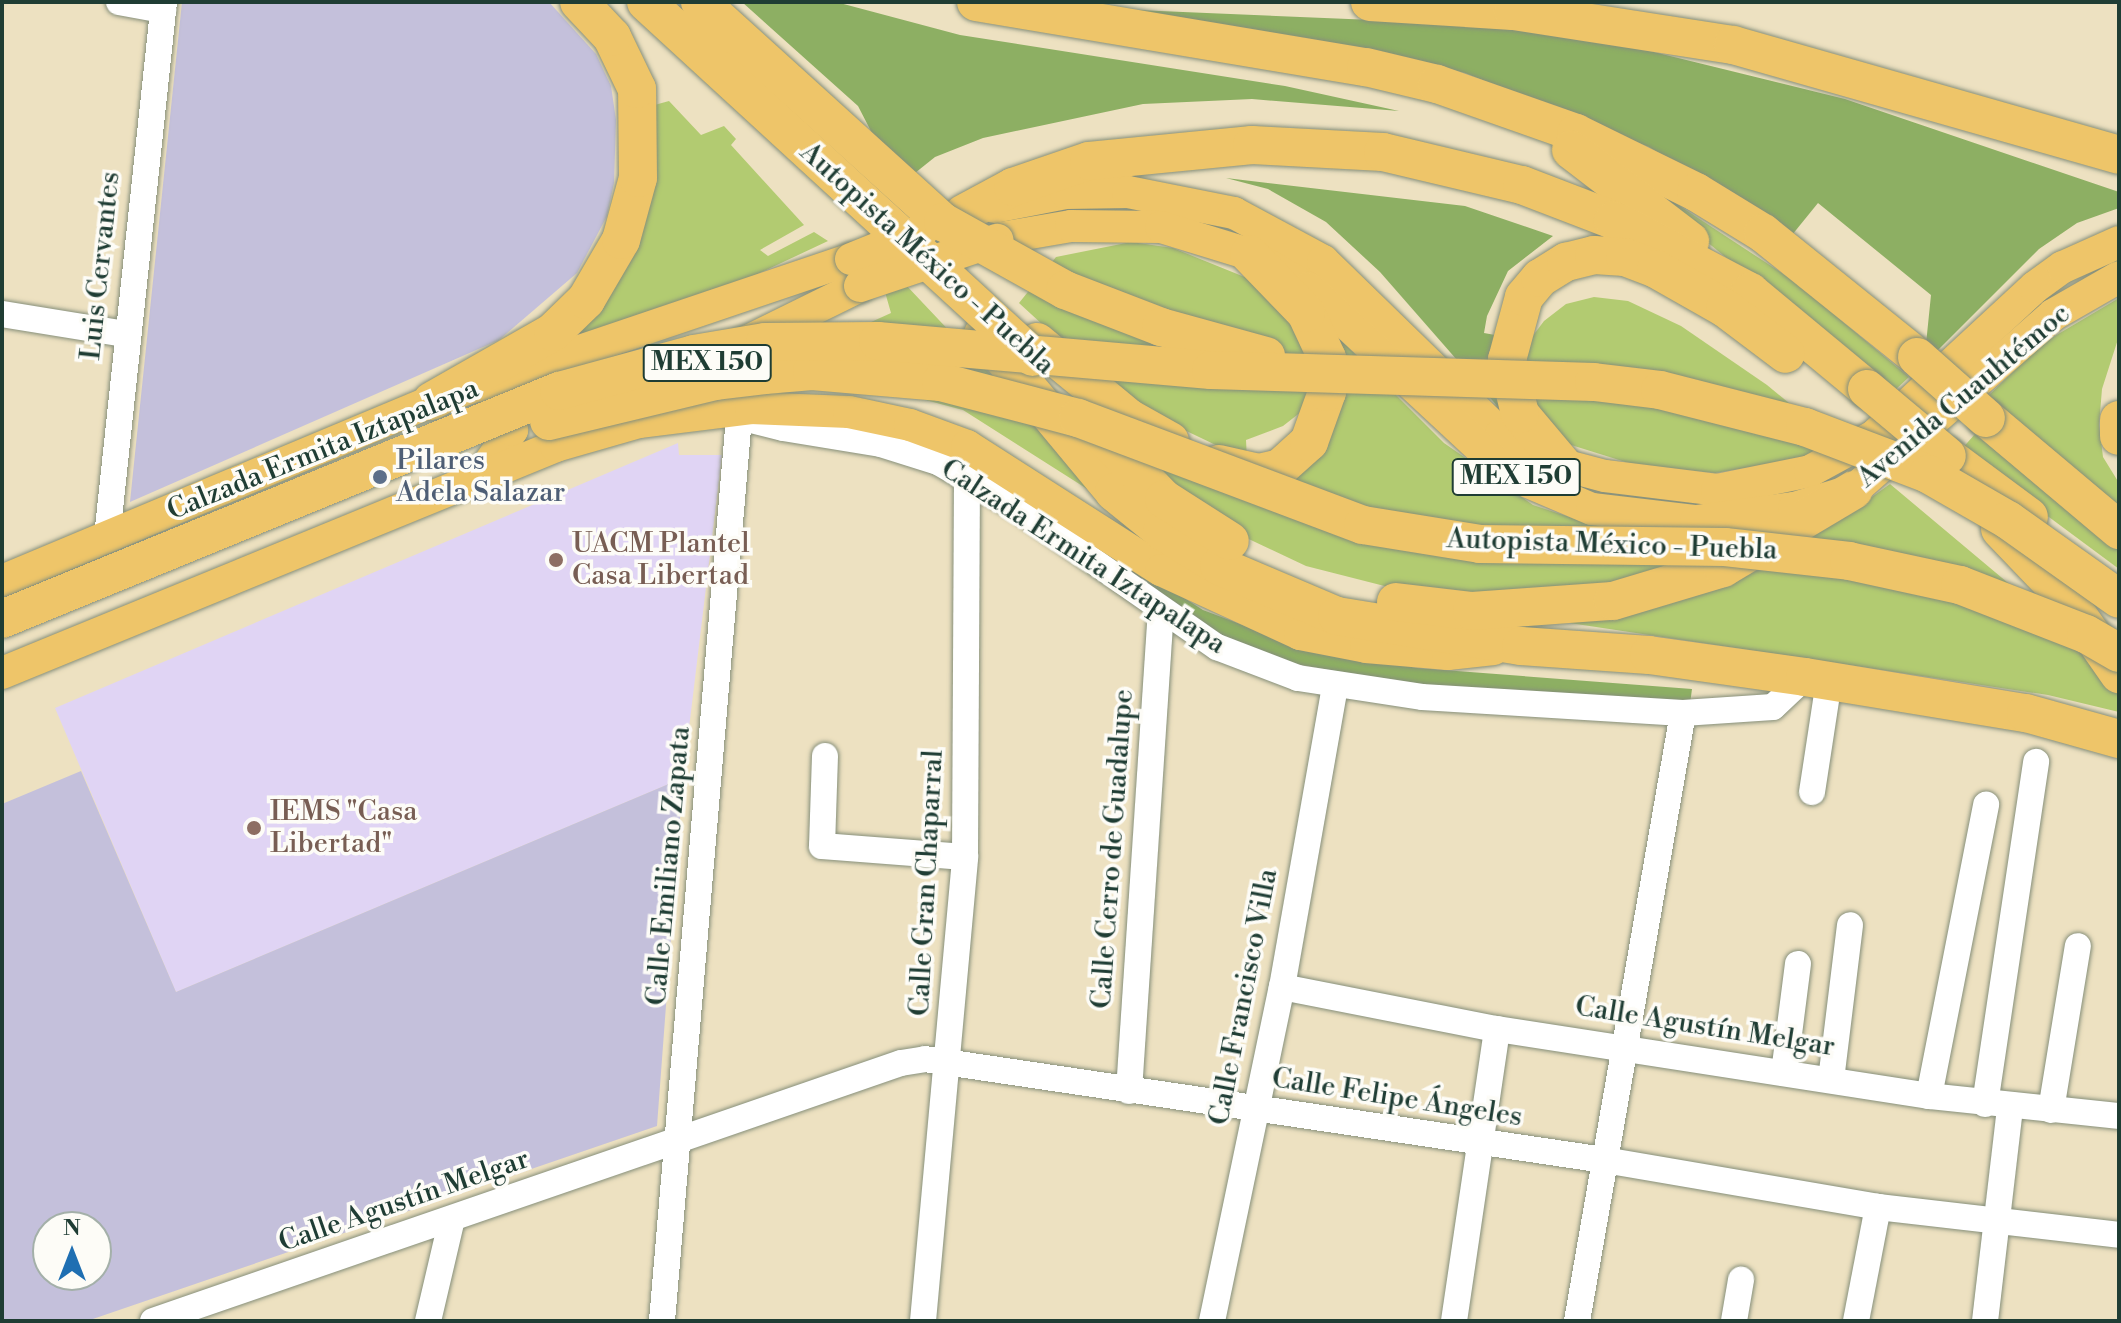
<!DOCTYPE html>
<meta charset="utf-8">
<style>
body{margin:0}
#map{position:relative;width:2121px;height:1323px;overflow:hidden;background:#ede1c1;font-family:"Libre Bodoni",serif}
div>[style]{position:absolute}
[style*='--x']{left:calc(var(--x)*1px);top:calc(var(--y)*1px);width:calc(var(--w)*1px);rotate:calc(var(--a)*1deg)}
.built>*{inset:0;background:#e0d4f4}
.industrial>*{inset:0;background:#c4c0db}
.green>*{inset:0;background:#b2cb71}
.forest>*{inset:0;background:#8daf63}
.roads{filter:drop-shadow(0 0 2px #868f7a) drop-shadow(0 0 2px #868f7a)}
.minor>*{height:26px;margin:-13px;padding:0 13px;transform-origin:13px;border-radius:13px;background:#fff}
.major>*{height:32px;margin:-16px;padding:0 16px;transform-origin:16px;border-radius:16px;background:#eec569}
.highway>*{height:38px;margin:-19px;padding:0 19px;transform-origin:19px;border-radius:19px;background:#eec569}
.bridges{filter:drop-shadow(0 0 2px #868f7a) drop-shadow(0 0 2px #868f7a)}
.major-bridge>*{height:32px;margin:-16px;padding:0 16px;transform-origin:16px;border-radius:16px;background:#eec569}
.highway-bridge>*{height:38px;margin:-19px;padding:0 19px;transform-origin:19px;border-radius:19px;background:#eec569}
.dots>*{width:22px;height:22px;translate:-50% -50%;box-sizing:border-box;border:4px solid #fdfcf7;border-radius:50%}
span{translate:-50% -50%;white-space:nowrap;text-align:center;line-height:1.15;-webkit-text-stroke:7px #fdfcf7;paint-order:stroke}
.shield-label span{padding:2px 6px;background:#fdfcf7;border:2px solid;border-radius:6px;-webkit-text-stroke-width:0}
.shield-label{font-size:26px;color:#1f3d34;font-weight:700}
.street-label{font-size:28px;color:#1f3d34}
.service-label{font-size:28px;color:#4e5e75}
.left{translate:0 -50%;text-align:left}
.education-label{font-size:28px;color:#785e54}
.frame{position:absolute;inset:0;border:4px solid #1f3d34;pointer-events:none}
.north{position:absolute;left:32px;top:1211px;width:80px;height:80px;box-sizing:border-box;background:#fdfcf7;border:2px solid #a4b0a9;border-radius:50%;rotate:0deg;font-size:22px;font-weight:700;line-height:32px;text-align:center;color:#1f3d34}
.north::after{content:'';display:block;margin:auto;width:28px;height:36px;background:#1f6fb2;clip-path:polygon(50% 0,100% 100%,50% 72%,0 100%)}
</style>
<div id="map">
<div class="built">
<div style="clip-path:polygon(678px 443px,679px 455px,722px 455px,683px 778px,176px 992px,55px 708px)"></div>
</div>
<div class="industrial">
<div style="clip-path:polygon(182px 2px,549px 2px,596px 54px,611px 86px,616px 120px,614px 183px,607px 216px,577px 273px,499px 340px,130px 502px)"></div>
<div style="clip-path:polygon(evenodd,81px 771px,176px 992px,683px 778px,657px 1126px,87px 1321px,2px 1321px,2px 804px,81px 771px,48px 1227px,96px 1227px,96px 1275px,48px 1275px,48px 1227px)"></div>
</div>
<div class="green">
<div style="clip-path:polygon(669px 101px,701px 135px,724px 126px,736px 139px,731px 145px,804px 225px,760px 250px,768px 256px,814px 232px,828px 241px,745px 280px,543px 352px,566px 335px,651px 106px)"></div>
<div style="clip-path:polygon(1660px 193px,1794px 281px,1909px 377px,1892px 393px,1685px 224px)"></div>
<div style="clip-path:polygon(1131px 242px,1173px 248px,1252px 280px,1309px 342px,1306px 408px,1283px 426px,1246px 440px,1247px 460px,1128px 403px,1019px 303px,1056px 257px)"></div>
<div style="clip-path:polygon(905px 284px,1103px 494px,1125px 513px,963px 410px,783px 362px,891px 313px,885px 292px)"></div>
<div style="clip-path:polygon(1594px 297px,1628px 301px,1681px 326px,1767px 385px,1834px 440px,1800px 459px,1715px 473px,1635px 465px,1568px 444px,1542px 420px,1522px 373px,1532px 337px,1544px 321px,1566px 304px)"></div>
<div style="clip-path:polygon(2119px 298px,2119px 336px,2102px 389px,2099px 425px,2103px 457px,2119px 483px,2119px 510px,1988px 396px,2043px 343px)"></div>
<div style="clip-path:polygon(1326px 325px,1444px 443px,1533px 505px,1615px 532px,1732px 534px,1785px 523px,1681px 570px,1551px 597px,1408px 592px,1306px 566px,1236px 533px,1170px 490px,1146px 451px,1290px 473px)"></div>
<div style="clip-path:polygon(1975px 434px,2119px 550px,2119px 569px,1960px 451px)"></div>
<div style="clip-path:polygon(1890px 484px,2045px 614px,2119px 694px,2119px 712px,2048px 695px,1563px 622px,1851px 512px)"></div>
</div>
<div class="forest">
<div style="clip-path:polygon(742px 2px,836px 2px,960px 35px,1285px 86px,1399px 111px,1252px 99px,1143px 104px,983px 138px,935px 157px,910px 177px,875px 139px,858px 106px)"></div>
<div style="clip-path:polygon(1064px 7px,1469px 24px,1609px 41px,1845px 99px,2119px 192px,2119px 208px,2077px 223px,2039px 249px,1935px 353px,1926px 344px,1931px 295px,1818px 203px,1792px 235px,1649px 147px,1465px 73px,1402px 57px)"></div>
<div style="clip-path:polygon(1226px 178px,1465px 206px,1553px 236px,1508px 271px,1487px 316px,1484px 333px,1495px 335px,1506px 416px,1380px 272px,1326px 222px,1268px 189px)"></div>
<div style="clip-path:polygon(1100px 544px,1203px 610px,1293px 644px,1417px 668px,1692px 689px,1690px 704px,1417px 686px,1296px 664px,1227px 639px,1094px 550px)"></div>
</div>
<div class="roads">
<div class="minor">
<div style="--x:119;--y:2;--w:45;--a:10.3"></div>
<div style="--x:2;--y:314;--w:125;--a:9.2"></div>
<div style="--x:739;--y:412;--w:5;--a:90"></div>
<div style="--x:739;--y:417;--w:45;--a:14"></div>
<div style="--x:783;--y:428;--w:99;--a:9.3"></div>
<div style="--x:881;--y:444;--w:60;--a:17.5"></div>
<div style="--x:938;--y:462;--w:90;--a:30"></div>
<div style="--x:1016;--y:507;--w:245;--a:34.9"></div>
<div style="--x:1217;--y:647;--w:87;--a:20.9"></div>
<div style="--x:1298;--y:678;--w:125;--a:8.7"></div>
<div style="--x:1422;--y:697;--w:261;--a:3.5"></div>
<div style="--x:1683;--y:713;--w:90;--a:-3.8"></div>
<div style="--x:1773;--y:707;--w:44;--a:-43.2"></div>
<div style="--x:107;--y:537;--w:538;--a:-83.92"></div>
<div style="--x:825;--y:756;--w:90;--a:91.9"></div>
<div style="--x:822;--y:846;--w:143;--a:4.4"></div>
<div style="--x:1812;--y:792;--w:112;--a:-81.3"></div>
<div style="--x:1282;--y:987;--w:219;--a:11.1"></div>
<div style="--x:1497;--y:1029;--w:437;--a:8.8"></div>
<div style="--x:1929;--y:1096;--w:191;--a:6"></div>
<div style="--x:1784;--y:1073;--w:110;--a:-82.7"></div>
<div style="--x:1831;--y:1080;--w:156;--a:-83"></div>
<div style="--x:1129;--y:1091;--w:479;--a:-86.2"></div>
<div style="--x:1929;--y:1096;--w:297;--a:-78.9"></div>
<div style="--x:1985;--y:1104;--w:346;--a:-81.5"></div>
<div style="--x:2051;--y:1110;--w:166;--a:-80.7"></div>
<div style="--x:153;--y:1321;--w:791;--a:-19.03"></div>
<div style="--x:901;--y:1063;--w:24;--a:-9"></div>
<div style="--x:925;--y:1059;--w:686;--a:8.46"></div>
<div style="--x:1604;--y:1160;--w:278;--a:9.7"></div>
<div style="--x:1878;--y:1207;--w:243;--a:6.6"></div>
<div style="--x:428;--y:1321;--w:105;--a:-76.8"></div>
<div style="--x:662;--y:1321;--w:907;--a:-85.13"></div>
<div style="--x:923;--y:1321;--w:466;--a:-84.8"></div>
<div style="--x:965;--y:857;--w:392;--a:-89.7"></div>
<div style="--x:1212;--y:1321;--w:341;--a:-78.2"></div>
<div style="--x:1282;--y:987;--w:307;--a:-80"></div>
<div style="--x:1454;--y:1321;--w:295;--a:-81.6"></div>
<div style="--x:1577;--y:1321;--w:617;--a:-80.11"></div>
<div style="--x:1734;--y:1321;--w:42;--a:-80.3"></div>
<div style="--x:1856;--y:1321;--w:116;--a:-79.1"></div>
<div style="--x:1985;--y:1321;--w:215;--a:-83.3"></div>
</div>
<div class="major">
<div style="--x:994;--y:207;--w:73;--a:-11"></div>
<div style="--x:1066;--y:193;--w:62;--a:-0.9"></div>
<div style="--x:1128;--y:192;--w:108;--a:11.2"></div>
<div style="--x:1234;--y:213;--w:101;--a:28.3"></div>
<div style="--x:1323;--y:261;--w:248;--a:44.2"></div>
<div style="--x:1501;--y:434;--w:69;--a:26.6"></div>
<div style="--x:1563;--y:465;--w:43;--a:14.7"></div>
<div style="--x:1605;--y:476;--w:113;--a:7.1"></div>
<div style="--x:1717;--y:490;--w:95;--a:-11.5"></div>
<div style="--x:1810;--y:471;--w:73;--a:-28.7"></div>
<div style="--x:1874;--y:436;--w:219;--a:-42.8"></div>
<div style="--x:2035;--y:287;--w:34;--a:-36"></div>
<div style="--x:2063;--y:267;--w:61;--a:-24.1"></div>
<div style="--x:1001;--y:238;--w:71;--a:-9.7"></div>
<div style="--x:1071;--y:226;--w:90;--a:0.6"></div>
<div style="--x:1161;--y:227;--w:92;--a:17.1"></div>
<div style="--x:1249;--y:254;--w:68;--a:30"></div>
<div style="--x:1308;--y:288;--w:272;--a:42.9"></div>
<div style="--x:1507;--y:473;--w:92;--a:23"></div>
<div style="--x:1592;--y:509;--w:105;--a:6.6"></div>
<div style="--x:1696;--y:521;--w:99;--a:-7.6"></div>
<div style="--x:1794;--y:508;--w:63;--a:-16.7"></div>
<div style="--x:1854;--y:490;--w:265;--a:-41.3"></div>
<div style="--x:2053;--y:315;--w:76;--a:-29.9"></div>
<div style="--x:742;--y:344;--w:131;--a:-26.2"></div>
<div style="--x:481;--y:475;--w:55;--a:-55.4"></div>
<div style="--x:512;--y:430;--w:20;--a:-99"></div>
<div style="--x:509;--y:410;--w:21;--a:-135"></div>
<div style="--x:2;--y:581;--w:466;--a:-22.7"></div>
<div style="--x:432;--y:401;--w:442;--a:-18.7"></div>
<div style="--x:2;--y:673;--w:599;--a:-22.28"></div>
<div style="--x:556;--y:446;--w:86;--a:-16.1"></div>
<div style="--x:639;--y:422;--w:113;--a:-7.1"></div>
<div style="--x:751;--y:408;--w:98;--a:2.3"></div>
<div style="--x:849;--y:412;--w:62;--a:12"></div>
<div style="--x:910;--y:425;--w:61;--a:20.2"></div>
<div style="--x:967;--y:446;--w:230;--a:32.6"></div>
<div style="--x:1161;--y:570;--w:153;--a:24.7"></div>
<div style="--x:1300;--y:634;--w:67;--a:11.1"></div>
<div style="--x:1366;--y:647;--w:82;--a:4.9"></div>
<div style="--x:1448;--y:654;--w:46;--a:-6.2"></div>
</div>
<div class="highway">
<div style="--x:976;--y:2;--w:395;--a:9.5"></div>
<div style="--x:1366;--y:67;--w:73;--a:13.5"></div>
<div style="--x:1437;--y:84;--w:147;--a:19.4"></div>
<div style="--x:1576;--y:133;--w:134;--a:26.2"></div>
<div style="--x:1696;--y:192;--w:79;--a:31.5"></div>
<div style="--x:1763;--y:233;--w:198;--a:38.8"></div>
<div style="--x:1370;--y:2;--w:143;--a:3.6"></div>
<div style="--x:1513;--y:11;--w:223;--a:8.8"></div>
<div style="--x:1733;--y:45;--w:401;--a:15.9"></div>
<div style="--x:1571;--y:150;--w:150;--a:37.4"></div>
<div style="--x:963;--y:214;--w:57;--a:-28.4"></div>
<div style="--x:1013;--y:187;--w:80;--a:-18.9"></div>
<div style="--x:1089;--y:161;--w:164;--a:-5.6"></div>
<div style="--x:1252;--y:145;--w:131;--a:3.1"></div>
<div style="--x:1383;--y:152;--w:143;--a:13.4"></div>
<div style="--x:1522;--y:185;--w:97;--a:21"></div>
<div style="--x:1613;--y:220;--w:155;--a:27.7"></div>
<div style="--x:1750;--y:292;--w:152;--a:39.7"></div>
<div style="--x:983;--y:334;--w:205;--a:50.3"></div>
<div style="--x:1114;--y:492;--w:62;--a:39.1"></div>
<div style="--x:1162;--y:531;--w:67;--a:31.6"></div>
<div style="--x:1219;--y:566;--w:128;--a:23"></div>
<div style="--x:1337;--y:616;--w:186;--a:9.3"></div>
<div style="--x:1521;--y:646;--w:128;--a:4"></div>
<div style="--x:1649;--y:655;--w:158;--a:8"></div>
<div style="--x:1805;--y:677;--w:224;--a:9.3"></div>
<div style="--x:2026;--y:713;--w:97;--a:15.6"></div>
<div style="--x:1037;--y:342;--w:119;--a:39.6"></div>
<div style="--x:1129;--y:418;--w:47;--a:29.3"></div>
<div style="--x:432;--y:401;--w:139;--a:-29.7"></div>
<div style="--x:553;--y:332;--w:46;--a:-44.1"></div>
<div style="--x:586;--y:300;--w:69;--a:-59.7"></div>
<div style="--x:621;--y:240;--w:64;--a:-74.7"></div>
<div style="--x:638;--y:178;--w:89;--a:-90.6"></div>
<div style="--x:637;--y:89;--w:58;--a:-115.7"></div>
<div style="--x:612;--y:37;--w:48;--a:-133.3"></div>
<div style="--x:1986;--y:418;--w:174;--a:40.1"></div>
<div style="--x:2119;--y:420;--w:16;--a:90"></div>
<div style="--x:1089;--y:422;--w:107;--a:45.8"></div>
<div style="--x:1164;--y:499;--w:78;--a:32.5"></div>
<div style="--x:1947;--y:456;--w:102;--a:36.6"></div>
<div style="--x:1219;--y:464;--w:41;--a:12.7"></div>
<div style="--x:1259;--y:473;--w:22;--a:-13"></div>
<div style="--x:1280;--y:468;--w:39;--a:-42"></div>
<div style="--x:1309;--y:442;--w:53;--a:-70.2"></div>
<div style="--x:1327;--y:392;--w:34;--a:-90"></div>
<div style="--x:1327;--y:358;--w:50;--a:-115"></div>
<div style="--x:1306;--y:313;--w:82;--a:-134"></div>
<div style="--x:1563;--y:465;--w:67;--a:-130.1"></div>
<div style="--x:1520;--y:414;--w:56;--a:-103.5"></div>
<div style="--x:1507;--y:360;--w:65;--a:-74.9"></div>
<div style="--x:1524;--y:297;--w:25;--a:-50"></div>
<div style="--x:1540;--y:278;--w:31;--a:-32"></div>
<div style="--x:1566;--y:262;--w:29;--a:-14"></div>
<div style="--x:1594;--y:255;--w:31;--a:4"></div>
<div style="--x:1625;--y:257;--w:33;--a:21"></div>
<div style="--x:1656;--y:269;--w:79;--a:29.5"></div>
<div style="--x:1725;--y:308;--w:76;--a:37"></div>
<div style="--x:2000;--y:529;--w:95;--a:46.3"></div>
<div style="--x:2066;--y:598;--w:93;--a:55.1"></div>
<div style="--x:1396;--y:602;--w:77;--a:6.8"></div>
<div style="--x:1472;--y:611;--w:141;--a:-4.1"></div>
<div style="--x:1613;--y:601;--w:115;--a:-16.7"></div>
<div style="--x:1723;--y:568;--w:152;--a:-30.8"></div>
</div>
</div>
<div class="bridges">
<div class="major-bridge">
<div style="--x:851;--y:259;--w:78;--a:-21.9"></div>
<div style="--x:860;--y:286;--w:145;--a:-18.6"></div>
</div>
<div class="highway-bridge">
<div style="--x:646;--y:2;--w:525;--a:42.53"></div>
<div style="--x:700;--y:2;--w:328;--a:42.2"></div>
<div style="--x:943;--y:222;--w:140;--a:29.1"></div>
<div style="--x:1065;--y:290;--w:103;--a:21.1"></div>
<div style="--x:1161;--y:327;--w:109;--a:15.4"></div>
<div style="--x:1917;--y:357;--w:92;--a:41.5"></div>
<div style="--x:1867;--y:389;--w:104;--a:39.9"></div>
<div style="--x:549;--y:421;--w:172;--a:-13.5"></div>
<div style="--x:716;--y:381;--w:49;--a:-7"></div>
<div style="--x:765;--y:375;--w:47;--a:-4.9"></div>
<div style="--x:812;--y:371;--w:129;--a:4.9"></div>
<div style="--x:941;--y:382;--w:142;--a:14.7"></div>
<div style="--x:1078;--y:418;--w:304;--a:20.6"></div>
<div style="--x:1363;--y:525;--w:119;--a:9.2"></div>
<div style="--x:1480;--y:544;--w:245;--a:0.7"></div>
<div style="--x:1725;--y:547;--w:125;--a:6.4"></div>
<div style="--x:1849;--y:561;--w:114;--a:12.2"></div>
<div style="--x:1960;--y:585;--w:135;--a:21.3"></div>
<div style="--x:2086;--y:634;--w:38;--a:30"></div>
<div style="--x:2;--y:619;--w:602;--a:-22.26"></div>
<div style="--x:559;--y:391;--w:140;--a:-15.3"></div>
<div style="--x:694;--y:354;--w:72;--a:-9.6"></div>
<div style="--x:765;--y:342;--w:113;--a:-0.5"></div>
<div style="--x:878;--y:341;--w:334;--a:5"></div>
<div style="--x:1211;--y:370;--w:383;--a:1.8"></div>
<div style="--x:1594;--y:382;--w:66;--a:6.9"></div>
<div style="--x:1660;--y:390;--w:150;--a:14.3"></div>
<div style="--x:1805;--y:427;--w:132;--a:20.9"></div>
<div style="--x:1928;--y:474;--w:92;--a:29.9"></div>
<div style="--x:2008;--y:520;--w:136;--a:35.4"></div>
</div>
</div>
<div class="dots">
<div style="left:380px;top:477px;background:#5c6f8a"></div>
<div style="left:556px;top:560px;background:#8d6e63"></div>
<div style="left:254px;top:828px;background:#8d6e63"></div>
</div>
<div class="shield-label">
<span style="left:707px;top:363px">MEX 150</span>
<span style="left:1516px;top:477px">MEX 150</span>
</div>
<div class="street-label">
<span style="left:927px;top:259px;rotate:42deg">Autopista México - Puebla</span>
<span style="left:101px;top:266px;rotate:-84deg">Luis Cervantes</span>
<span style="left:1964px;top:396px;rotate:-40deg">Avenida Cuauhtémoc</span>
<span style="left:323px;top:450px;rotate:-22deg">Calzada Ermita Iztapalapa</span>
<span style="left:1612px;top:545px;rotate:2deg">Autopista México - Puebla</span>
<span style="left:1083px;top:557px;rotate:33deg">Calzada Ermita Iztapalapa</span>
<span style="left:1113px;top:849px;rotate:-86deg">Calle Cerro de Guadalupe</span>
<span style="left:669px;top:866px;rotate:-85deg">Calle Emiliano Zapata</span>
<span style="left:927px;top:883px;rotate:-87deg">Calle Gran Chaparral</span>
<span style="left:1244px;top:997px;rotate:-79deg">Calle Francisco Villa</span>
<span style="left:1705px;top:1027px;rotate:9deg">Calle Agustín Melgar</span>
<span style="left:1397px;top:1098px;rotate:9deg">Calle Felipe Ángeles</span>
<span style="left:404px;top:1201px;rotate:-19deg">Calle Agustín Melgar</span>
</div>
<div class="service-label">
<span class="left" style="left:396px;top:477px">Pilares<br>Adela Salazar</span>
</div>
<div class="education-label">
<span class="left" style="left:572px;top:560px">UACM Plantel<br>Casa Libertad</span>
<span class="left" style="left:270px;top:828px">IEMS "Casa<br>Libertad"</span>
</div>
<div class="frame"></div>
<div class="north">N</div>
</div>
